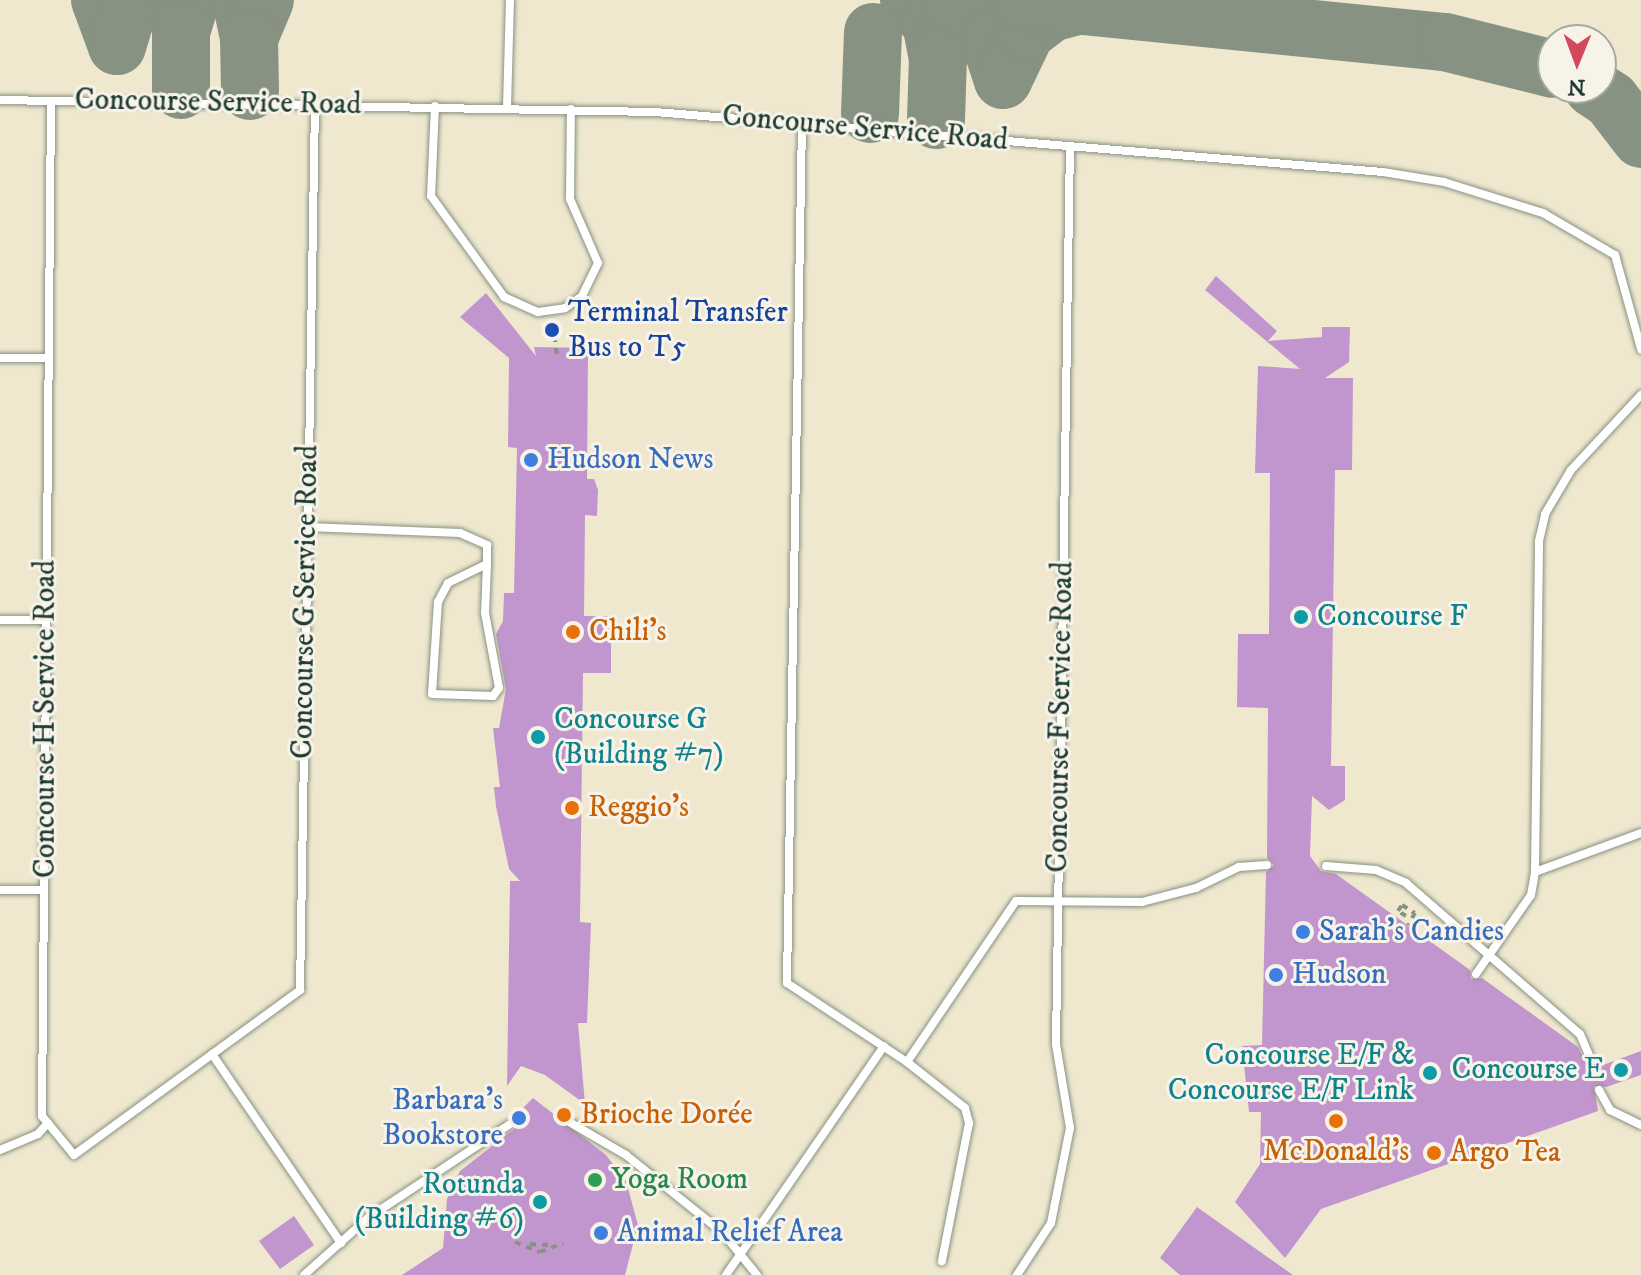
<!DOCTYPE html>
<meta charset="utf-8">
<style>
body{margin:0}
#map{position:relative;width:1641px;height:1275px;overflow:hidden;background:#efe8cf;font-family:"IM FELL DW Pica",serif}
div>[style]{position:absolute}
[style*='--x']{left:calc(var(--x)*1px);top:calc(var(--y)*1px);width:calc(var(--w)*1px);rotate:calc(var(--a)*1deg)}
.taxiway>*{height:58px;margin:-29px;padding:0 29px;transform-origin:29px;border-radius:29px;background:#879282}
.building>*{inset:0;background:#c195cd}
.path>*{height:4px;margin-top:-2px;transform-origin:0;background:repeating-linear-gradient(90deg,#879282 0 6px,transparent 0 12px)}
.roads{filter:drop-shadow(0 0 2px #879282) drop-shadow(0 0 2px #879282)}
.service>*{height:8px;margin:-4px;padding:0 4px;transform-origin:4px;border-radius:4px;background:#fff}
.dots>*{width:22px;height:22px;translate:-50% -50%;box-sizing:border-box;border:4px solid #f7f3e8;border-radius:50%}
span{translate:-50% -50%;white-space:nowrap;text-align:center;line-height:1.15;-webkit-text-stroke:6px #f7f3e8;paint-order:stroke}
.street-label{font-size:30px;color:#1f3d34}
.transit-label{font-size:30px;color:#164399}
.left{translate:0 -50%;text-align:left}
.shop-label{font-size:30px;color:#366cbe}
.right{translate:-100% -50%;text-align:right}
.culture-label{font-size:30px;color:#0d838f}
.food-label{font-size:30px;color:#c56008}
.leisure-label{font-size:30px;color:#27864d}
.north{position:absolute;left:1537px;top:24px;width:80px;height:80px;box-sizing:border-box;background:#f7f3e8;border:2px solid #a1aaa0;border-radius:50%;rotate:181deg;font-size:22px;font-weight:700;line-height:32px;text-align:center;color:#1f3d34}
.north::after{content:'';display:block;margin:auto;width:28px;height:36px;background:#d1495b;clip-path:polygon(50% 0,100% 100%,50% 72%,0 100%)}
</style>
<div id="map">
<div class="taxiway">
<div style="--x:100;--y:0;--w:49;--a:69.7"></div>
<div style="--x:117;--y:46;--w:48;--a:-73.1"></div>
<div style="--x:175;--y:0;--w:33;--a:79"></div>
<div style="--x:181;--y:32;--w:34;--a:-73"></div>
<div style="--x:241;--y:0;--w:39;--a:78"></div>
<div style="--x:249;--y:38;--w:41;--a:-67.2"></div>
<div style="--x:909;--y:0;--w:32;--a:46"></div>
<div style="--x:931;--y:23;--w:36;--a:79"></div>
<div style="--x:938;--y:58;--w:38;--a:-72"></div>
<div style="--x:950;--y:22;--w:40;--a:-32.9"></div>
<div style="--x:950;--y:0;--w:54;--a:44.3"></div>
<div style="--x:989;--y:38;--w:44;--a:71.6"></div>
<div style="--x:1003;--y:80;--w:53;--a:-64.4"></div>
<div style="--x:1026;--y:32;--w:31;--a:-37"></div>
<div style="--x:1051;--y:13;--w:28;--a:-15"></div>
<div style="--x:1023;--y:0;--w:424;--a:5.7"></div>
<div style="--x:1445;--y:42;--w:111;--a:14"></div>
<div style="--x:249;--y:38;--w:53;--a:88.9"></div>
<div style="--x:1593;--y:88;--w:22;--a:34"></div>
<div style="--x:1611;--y:100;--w:49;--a:52.4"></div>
<div style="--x:181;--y:90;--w:58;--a:-90"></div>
<div style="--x:870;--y:114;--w:82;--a:-87.9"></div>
<div style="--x:936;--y:120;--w:62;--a:-88.2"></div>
</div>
<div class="building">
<div style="clip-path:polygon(1216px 276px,1277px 331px,1268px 341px,1322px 337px,1322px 327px,1350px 327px,1349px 362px,1325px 378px,1353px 378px,1352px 470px,1335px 470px,1331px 766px,1345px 766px,1345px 800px,1329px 810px,1312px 796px,1310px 856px,1321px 871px,1336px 874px,1470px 970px,1471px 979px,1482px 978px,1578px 1047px,1585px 1061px,1603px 1065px,1641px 1051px,1641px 1075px,1606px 1087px,1594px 1086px,1598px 1111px,1321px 1209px,1285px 1258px,1235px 1202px,1260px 1164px,1261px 1112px,1249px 1112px,1242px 1046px,1262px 1045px,1266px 872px,1274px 865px,1267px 858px,1268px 708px,1237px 707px,1238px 634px,1269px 634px,1270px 473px,1255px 473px,1258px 366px,1300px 369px,1205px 290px)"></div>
<div style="clip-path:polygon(486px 293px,536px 356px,534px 347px,588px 348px,587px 479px,594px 479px,598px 490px,597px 516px,585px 515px,584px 616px,611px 616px,611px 673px,583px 673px,580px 922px,591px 923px,587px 1023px,578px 1023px,585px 1104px,545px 1075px,521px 1066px,507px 1086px,510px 881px,520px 881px,509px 869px,496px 806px,494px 787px,500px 787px,493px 728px,499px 728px,506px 689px,496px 634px,503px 621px,504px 593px,514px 593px,517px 448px,508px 447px,509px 358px,460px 317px)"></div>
<div style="clip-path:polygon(533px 1098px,606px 1155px,626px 1181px,638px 1225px,625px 1275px,402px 1275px,443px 1248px,447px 1199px,460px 1171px,514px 1129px,513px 1118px)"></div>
<div style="clip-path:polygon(1197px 1207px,1293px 1275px,1180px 1275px,1160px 1258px)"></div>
<div style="clip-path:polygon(294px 1216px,314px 1245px,280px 1269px,259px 1241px)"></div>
</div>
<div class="path">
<div style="--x:553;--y:324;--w:34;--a:83"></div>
<div style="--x:1406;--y:916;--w:9;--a:-148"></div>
<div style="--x:1398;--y:911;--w:7;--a:-56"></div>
<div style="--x:1402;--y:905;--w:15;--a:32"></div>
<div style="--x:1415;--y:913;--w:14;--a:120"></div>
<div style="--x:515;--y:1242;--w:27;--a:22"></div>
<div style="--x:540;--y:1252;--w:25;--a:-21"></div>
<div style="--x:530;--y:1244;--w:19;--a:3"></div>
</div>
<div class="roads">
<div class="service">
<div style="--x:0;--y:100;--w:655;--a:1.05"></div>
<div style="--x:655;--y:112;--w:730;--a:4.71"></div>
<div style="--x:1383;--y:172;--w:62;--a:9.3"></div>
<div style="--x:1444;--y:182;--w:104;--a:17.4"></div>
<div style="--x:1543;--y:213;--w:83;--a:30.3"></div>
<div style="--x:1615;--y:255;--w:98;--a:74.5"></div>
<div style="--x:51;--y:101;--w:1015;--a:90.51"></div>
<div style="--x:42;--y:1116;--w:50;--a:50.6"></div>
<div style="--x:74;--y:1155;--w:280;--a:-36.1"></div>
<div style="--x:300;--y:990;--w:886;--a:-89.03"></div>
<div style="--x:435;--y:106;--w:90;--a:92.5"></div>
<div style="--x:431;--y:196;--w:125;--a:54.1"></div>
<div style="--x:504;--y:297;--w:37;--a:24"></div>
<div style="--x:538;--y:312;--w:27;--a:-8"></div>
<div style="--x:565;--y:308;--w:21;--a:-35"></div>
<div style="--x:582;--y:296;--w:37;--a:-64"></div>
<div style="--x:598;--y:263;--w:70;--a:-113.6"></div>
<div style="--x:570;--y:199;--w:90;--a:-89.4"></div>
<div style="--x:507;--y:107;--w:107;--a:-88.4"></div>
<div style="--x:802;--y:122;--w:861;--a:91"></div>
<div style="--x:787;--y:983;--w:144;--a:33.4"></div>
<div style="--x:907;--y:1062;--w:74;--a:38.4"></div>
<div style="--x:965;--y:1108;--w:16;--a:75"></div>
<div style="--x:969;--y:1123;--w:141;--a:101.1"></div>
<div style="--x:0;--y:358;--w:49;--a:0"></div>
<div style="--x:308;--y:527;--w:152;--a:2.3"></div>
<div style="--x:460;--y:533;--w:30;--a:24"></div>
<div style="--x:487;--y:545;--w:19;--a:90"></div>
<div style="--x:487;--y:564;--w:49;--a:92.3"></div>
<div style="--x:485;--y:613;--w:76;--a:79.4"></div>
<div style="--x:499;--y:688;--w:10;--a:127"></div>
<div style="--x:493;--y:696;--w:61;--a:-178.1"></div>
<div style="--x:432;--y:694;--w:92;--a:-86.3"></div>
<div style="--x:438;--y:602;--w:21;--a:-62"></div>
<div style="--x:448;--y:583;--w:43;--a:-26"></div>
<div style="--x:0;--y:620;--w:46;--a:0"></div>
<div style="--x:1326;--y:866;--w:50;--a:4.6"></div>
<div style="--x:1376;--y:870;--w:33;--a:23"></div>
<div style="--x:1406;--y:883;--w:230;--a:41"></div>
<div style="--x:1580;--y:1034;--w:23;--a:67"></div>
<div style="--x:1535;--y:872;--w:113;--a:-20.2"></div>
<div style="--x:0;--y:890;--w:44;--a:0"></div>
<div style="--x:1476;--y:974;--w:96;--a:-55.2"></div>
<div style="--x:1531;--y:895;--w:23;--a:-80"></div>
<div style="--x:1535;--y:872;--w:331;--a:-89.3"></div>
<div style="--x:1539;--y:541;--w:28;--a:-77"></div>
<div style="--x:1545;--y:514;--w:51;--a:-59.4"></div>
<div style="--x:1571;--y:470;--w:103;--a:-47"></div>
<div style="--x:212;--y:1054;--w:229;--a:55.7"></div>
<div style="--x:907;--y:1062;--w:194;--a:-55.9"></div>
<div style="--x:1016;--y:901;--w:126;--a:0.5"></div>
<div style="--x:1142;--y:902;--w:56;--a:-14.5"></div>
<div style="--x:1196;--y:888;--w:48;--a:-26"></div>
<div style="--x:1239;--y:867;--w:28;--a:-4"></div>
<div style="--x:1599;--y:1090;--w:23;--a:61"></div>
<div style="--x:1610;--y:1110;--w:34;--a:26"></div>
<div style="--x:571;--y:1123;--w:64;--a:30.2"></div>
<div style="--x:626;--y:1155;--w:124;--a:38.8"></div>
<div style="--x:723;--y:1233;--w:54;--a:51"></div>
<div style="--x:0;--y:1150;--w:41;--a:-22.8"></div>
<div style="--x:38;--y:1134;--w:15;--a:-48"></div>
<div style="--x:304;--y:1275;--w:86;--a:-41.7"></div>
<div style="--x:368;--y:1218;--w:170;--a:-33.5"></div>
<div style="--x:726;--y:1275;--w:278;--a:-55.4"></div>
<div style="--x:1017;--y:1275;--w:62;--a:-56.8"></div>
<div style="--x:1051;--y:1223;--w:97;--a:-78.7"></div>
<div style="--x:1070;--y:1128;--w:85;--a:-99.5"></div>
<div style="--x:1056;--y:1044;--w:898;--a:-89.11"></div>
</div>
</div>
<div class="dots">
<div style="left:552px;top:330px;background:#1a4fb4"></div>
<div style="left:531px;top:460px;background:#3f7fe0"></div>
<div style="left:1301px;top:617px;background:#0f9aa8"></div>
<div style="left:573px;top:632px;background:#e8710a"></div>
<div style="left:538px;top:737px;background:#0f9aa8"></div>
<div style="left:572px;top:808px;background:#e8710a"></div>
<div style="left:1303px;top:932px;background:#3f7fe0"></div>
<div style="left:1276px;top:975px;background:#3f7fe0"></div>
<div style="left:1621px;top:1070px;background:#0f9aa8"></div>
<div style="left:1430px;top:1073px;background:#0f9aa8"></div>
<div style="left:564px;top:1115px;background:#e8710a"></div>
<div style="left:519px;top:1118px;background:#3f7fe0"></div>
<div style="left:1336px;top:1121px;background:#e8710a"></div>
<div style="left:1434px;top:1153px;background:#e8710a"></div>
<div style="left:595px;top:1180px;background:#2e9e5b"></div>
<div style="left:540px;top:1202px;background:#0f9aa8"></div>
<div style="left:601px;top:1233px;background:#3f7fe0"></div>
</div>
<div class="street-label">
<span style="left:218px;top:103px;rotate:1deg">Concourse Service Road</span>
<span style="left:865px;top:129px;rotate:5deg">Concourse Service Road</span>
<span style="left:306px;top:602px;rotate:-89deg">Concourse G Service Road</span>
<span style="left:1061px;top:717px;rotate:-89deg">Concourse F Service Road</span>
<span style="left:46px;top:719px;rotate:-90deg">Concourse H Service Road</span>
</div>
<div class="transit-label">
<span class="left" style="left:568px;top:330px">Terminal Transfer<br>Bus to T5</span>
</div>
<div class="shop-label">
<span class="left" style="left:547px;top:460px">Hudson News</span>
<span class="left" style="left:1319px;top:932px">Sarah’s Candies</span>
<span class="left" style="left:1292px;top:975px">Hudson</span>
<span class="right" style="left:503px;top:1118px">Barbara's<br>Bookstore</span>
<span class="left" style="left:617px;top:1233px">Animal Relief Area</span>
</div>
<div class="culture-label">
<span class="left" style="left:1317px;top:617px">Concourse F</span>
<span class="left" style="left:554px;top:737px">Concourse G<br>(Building #7)</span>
<span class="right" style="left:1414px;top:1073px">Concourse E/F &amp;<br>Concourse E/F Link</span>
<span class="right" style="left:1605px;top:1070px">Concourse E</span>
<span class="right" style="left:524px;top:1202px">Rotunda<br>(Building #6)</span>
</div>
<div class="food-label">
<span class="left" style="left:589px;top:632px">Chili's</span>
<span class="left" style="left:588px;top:808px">Reggio’s</span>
<span class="left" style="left:580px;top:1115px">Brioche Dorée</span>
<span style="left:1336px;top:1152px">McDonald's</span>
<span class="left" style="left:1450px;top:1153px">Argo Tea</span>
</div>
<div class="leisure-label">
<span class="left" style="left:611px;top:1180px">Yoga Room</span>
</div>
<div class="north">N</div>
</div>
